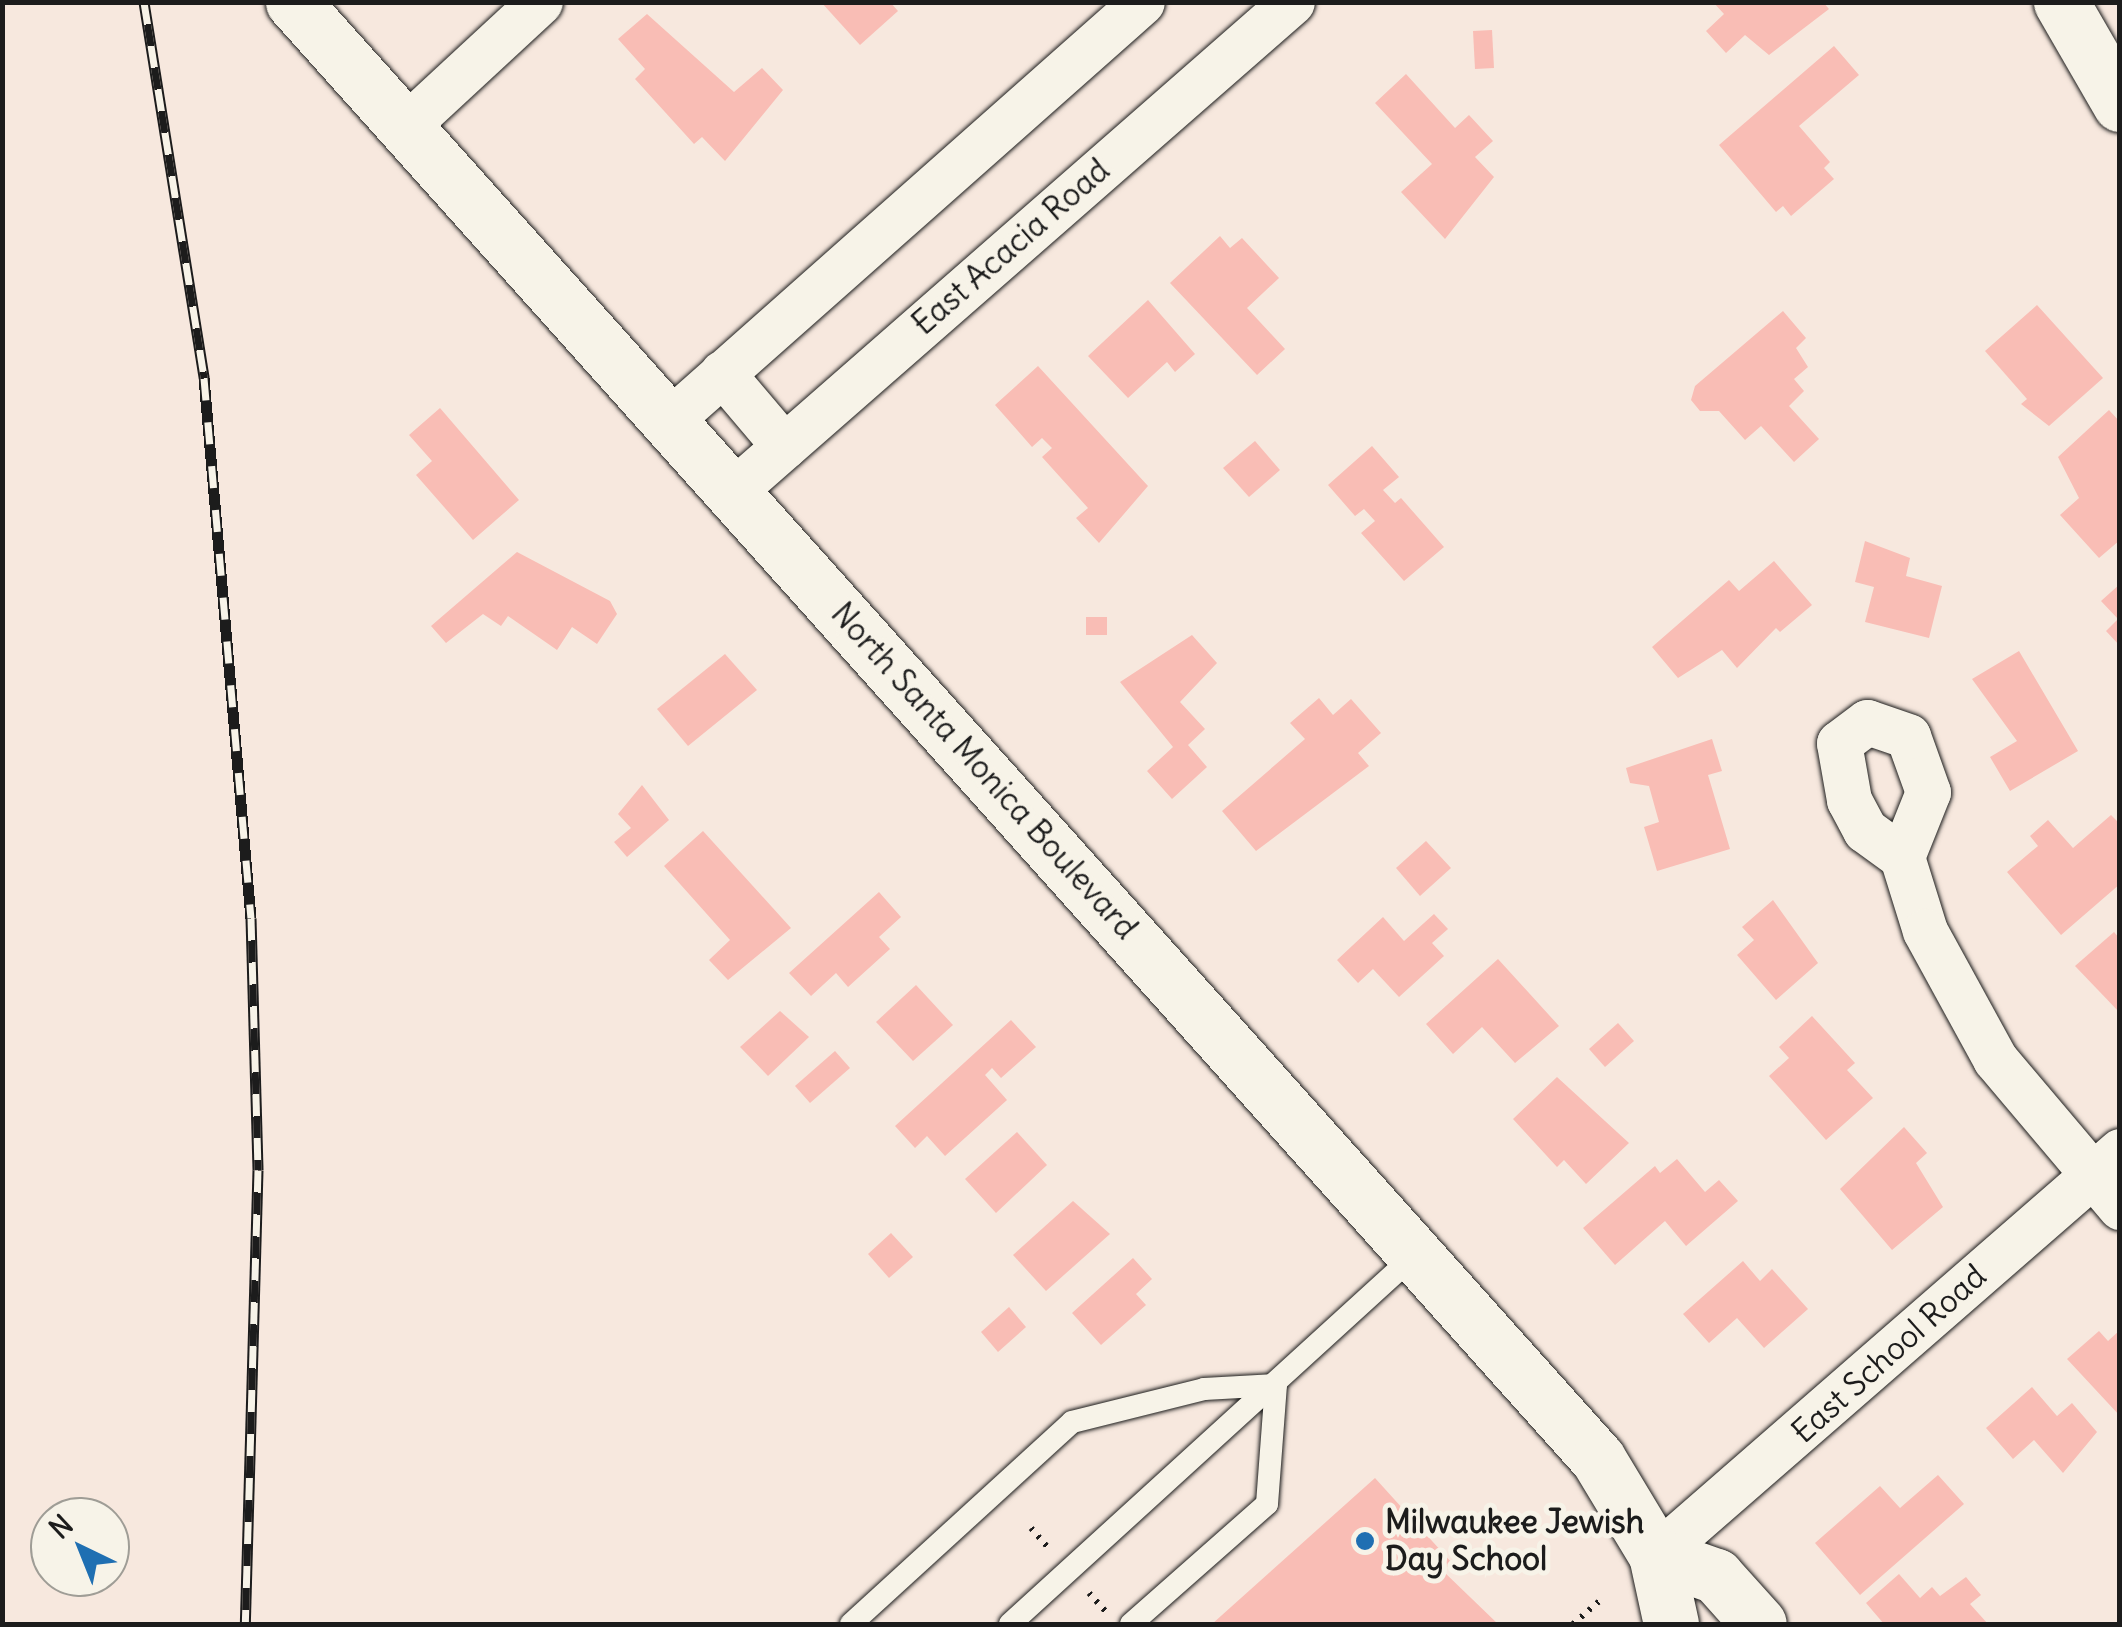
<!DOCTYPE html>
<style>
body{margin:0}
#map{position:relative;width:2122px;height:1627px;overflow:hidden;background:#f7e8de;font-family:Delius,sans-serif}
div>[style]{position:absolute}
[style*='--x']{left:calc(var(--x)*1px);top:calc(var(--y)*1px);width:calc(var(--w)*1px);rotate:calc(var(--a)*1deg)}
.building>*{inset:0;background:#f9bdb5}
.path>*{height:6px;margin-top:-3px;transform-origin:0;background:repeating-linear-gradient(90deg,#1c1c1c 0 2.5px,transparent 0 10.5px)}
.roads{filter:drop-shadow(0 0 2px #1c1c1c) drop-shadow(0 0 2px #1c1c1c)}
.service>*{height:22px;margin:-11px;padding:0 11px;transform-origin:11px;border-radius:11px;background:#f7f3e8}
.minor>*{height:45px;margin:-22.5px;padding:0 22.5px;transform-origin:22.5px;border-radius:22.5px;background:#f7f3e8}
.tertiary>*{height:55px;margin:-27.5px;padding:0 27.5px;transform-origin:27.5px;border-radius:27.5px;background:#f7f3e8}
.primary>*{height:55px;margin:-27.5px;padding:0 27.5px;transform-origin:27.5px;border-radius:27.5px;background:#f7f3e8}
.rail>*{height:11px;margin-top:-5.5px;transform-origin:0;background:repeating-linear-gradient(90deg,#f7f3e8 0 22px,#1c1c1c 0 44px);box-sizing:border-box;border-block:2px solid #1c1c1c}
.dots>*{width:28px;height:28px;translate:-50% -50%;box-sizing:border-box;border:5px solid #f7f3e8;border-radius:50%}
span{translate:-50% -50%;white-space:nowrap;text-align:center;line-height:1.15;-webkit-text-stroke:10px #f7f3e8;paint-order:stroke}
.street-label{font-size:32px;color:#1c1c1c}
.poi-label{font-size:32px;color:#1c1c1c;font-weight:700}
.left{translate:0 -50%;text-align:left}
.frame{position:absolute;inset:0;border:5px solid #1c1c1c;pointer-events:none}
.north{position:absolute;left:30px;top:1497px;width:100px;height:100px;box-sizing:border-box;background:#f7f3e8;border:2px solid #9f9d96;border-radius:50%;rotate:317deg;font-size:28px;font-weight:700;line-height:40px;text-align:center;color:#1c1c1c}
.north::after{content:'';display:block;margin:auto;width:35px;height:45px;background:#1f6fb2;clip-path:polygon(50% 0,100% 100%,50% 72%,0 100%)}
</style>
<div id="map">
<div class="building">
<div style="clip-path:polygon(821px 2px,890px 2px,898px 11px,860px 45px)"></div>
<div style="clip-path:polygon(1713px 2px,1823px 2px,1829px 9px,1769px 55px,1745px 35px,1726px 53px,1706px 31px,1724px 14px)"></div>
<div style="clip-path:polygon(647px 14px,734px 92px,762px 68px,783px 90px,725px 161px,702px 137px,694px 144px,635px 79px,645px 69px,618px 39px)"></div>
<div style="clip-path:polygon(1492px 30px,1494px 68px,1475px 69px,1473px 31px)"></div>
<div style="clip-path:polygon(1834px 46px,1859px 75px,1799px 126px,1830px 162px,1824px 168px,1834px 179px,1791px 216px,1783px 206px,1776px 212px,1719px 145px)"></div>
<div style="clip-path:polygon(1406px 74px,1455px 128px,1469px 115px,1493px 141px,1475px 157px,1494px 177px,1445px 239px,1401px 192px,1432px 164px,1375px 103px)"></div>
<div style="clip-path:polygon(1220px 236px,1230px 248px,1242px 238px,1279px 278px,1247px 308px,1285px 349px,1257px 375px,1170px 283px)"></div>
<div style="clip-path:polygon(1148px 300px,1195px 354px,1175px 372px,1167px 362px,1128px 398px,1088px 356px)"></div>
<div style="clip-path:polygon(2037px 305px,2103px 378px,2049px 426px,2021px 404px,2027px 399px,1985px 351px)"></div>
<div style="clip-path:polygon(1783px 311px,1806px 338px,1796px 348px,1808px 367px,1794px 379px,1804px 391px,1789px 406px,1819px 439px,1794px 462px,1761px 426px,1745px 440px,1719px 411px,1700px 411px,1691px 400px,1695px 386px)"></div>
<div style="clip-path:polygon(1038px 366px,1148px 486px,1099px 543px,1076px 518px,1088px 508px,1042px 457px,1052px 448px,1042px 438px,1032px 447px,995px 405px)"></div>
<div style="clip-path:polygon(440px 408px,519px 500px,473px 540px,416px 475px,432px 461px,409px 435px)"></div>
<div style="clip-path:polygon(2109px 410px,2120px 422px,2120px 540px,2099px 558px,2060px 515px,2079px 498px,2058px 457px)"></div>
<div style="clip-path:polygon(1255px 441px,1280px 470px,1249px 497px,1223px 468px)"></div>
<div style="clip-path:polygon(1372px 446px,1399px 477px,1383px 490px,1395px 503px,1401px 498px,1444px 547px,1404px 581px,1361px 533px,1375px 521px,1364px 509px,1355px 516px,1328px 485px)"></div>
<div style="clip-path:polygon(1865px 541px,1910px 558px,1906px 576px,1942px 586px,1929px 638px,1865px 622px,1874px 587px,1855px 582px)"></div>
<div style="clip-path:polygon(517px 552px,610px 601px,617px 614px,597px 644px,572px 627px,557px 650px,508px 616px,501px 626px,483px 614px,446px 643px,431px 626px)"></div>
<div style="clip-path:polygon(1774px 561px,1812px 605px,1780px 632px,1776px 628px,1737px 668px,1722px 650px,1678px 678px,1652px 647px,1729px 580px,1739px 591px)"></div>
<div style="clip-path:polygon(2120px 584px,2120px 646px,2106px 631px,2118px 619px,2101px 601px)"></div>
<div style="clip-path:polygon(1086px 617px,1107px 617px,1107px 635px,1086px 635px)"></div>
<div style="clip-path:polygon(1192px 635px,1217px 663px,1180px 702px,1205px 729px,1188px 745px,1207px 767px,1172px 799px,1147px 771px,1173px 747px,1120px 682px)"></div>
<div style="clip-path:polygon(2019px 651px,2078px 751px,2010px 791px,1990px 757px,2017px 741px,1972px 679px)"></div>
<div style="clip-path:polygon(725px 654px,757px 690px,688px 746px,657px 709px)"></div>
<div style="clip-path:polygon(1319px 698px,1333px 715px,1351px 699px,1381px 733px,1358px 753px,1369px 766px,1256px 851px,1222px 811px,1305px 739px,1290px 723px)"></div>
<div style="clip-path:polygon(1712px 739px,1722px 771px,1708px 775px,1730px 849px,1657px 871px,1644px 827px,1659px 822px,1649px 786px,1630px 783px,1626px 768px)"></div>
<div style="clip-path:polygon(642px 785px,669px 820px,627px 857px,614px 842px,631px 828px,618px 814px)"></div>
<div style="clip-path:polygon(2111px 815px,2120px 824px,2120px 884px,2061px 935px,2007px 872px,2038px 846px,2030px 836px,2048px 820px,2073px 848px)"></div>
<div style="clip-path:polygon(703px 831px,791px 928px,728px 980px,709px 960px,730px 940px,664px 866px)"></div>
<div style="clip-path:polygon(1426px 841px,1451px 868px,1420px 896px,1396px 868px)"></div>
<div style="clip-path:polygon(879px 892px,901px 917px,879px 937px,890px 949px,848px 987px,836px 973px,811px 996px,789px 973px)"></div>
<div style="clip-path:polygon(1773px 900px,1818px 963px,1776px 1000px,1737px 955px,1754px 940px,1742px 927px)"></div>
<div style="clip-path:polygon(1434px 914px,1448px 929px,1432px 943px,1444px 956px,1399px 997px,1373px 969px,1358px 983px,1337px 960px,1383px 917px,1404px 941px)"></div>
<div style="clip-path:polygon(2114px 932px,2120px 939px,2120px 1013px,2075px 966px)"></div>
<div style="clip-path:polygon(1498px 959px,1559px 1026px,1515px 1063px,1482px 1027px,1453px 1054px,1426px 1024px)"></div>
<div style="clip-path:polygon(916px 985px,953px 1025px,913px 1061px,876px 1022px)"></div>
<div style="clip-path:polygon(780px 1011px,809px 1037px,768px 1076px,740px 1047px)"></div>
<div style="clip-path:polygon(1812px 1016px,1855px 1063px,1847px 1070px,1873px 1098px,1826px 1140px,1769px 1076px,1789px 1058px,1779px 1047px)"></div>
<div style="clip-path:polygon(1011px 1020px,1036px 1047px,1001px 1078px,992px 1068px,985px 1075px,1007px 1100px,945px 1156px,927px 1136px,915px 1148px,895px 1126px)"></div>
<div style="clip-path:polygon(1618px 1023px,1634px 1041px,1605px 1067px,1589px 1049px)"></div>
<div style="clip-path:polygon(835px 1051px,850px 1068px,810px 1103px,795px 1086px)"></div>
<div style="clip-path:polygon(1557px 1077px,1629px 1143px,1586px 1184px,1564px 1160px,1557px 1167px,1513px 1119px)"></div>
<div style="clip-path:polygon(1904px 1127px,1927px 1153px,1916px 1163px,1943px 1207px,1892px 1250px,1840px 1189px)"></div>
<div style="clip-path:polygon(1017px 1132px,1047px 1165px,996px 1213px,965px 1179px)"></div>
<div style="clip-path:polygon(1677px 1159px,1705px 1192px,1719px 1180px,1738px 1201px,1686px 1246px,1665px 1221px,1615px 1265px,1583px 1228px,1655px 1166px,1660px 1173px)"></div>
<div style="clip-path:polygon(1073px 1201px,1110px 1234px,1046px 1291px,1013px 1255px)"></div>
<div style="clip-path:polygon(891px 1233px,913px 1257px,889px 1278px,868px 1254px)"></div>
<div style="clip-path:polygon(1133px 1258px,1152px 1279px,1136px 1294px,1146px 1305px,1101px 1345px,1072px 1313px)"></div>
<div style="clip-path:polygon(1743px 1261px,1760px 1281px,1772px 1269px,1808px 1309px,1764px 1348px,1737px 1318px,1709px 1343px,1683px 1314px)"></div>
<div style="clip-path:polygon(1009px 1307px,1026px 1327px,998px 1352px,981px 1332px)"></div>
<div style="clip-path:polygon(2120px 1330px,2120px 1416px,2067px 1359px,2099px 1331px,2108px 1341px)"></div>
<div style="clip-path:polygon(2032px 1387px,2057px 1416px,2072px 1403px,2097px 1432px,2063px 1473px,2034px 1440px,2013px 1459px,1986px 1428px)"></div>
<div style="clip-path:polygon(1938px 1475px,1964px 1504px,1860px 1595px,1815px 1543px,1880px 1486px,1900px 1508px)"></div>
<div style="clip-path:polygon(1375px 1478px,1452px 1563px,1443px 1571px,1498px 1624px,1212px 1624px)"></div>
<div style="clip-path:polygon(1899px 1574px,1920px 1598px,1932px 1587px,1940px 1596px,1966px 1577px,1981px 1595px,1970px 1604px,1988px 1624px,1884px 1624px,1866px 1603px)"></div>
</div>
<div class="path">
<div style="--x:1031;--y:1528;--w:29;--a:49"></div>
<div style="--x:1089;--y:1593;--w:27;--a:48"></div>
<div style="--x:1573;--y:1624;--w:37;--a:-41"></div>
</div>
<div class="roads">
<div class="service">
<div style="--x:851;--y:1624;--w:299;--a:-42.4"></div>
<div style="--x:1072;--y:1422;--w:136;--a:-14"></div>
<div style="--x:1204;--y:1389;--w:72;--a:-3.2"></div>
<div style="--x:1010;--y:1624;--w:549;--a:-42.34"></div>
<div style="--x:1131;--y:1624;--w:181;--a:-41.4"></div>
<div style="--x:1267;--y:1504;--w:119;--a:-85.7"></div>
</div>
<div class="minor">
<div style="--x:407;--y:125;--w:181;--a:-42.8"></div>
<div style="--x:722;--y:373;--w:96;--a:49.7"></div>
<div style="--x:668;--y:422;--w:633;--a:-41.54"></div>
<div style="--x:732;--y:492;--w:744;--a:-41.19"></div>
<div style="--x:1902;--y:857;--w:70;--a:-68.2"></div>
<div style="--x:1928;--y:792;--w:59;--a:-109.7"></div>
<div style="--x:1908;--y:736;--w:43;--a:-161.1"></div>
<div style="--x:1867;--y:722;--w:35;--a:143"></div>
<div style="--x:1839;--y:743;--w:58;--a:80"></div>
<div style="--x:1849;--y:800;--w:34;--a:62"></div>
<div style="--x:1865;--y:830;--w:46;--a:36.1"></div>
<div style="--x:1902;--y:857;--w:77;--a:72.7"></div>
<div style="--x:1925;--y:931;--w:146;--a:61.3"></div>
<div style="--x:1995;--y:1059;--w:194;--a:49.8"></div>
<div style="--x:1656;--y:1555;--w:615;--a:-41.05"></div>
</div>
<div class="tertiary">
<div style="--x:293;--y:2;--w:1956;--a:48.15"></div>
<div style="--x:1598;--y:1459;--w:112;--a:58.9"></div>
<div style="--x:1656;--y:1555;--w:71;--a:77.7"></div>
<div style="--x:1656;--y:1555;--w:64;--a:19.3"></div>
<div style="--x:1716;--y:1576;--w:64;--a:48.1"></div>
</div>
<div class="primary">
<div style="--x:2061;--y:2;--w:118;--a:60"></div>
</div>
</div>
<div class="rail">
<div style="--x:144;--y:2;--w:381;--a:80.9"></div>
<div style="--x:204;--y:378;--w:542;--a:85.03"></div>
<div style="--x:251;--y:918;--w:252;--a:88.4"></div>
<div style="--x:258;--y:1170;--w:454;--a:91.6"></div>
</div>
<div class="dots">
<div style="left:1365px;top:1541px;background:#1f6fb2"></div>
</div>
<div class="street-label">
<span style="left:1011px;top:247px;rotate:-41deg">East Acacia Road</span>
<span style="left:984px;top:771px;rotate:48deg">North Santa Monica Boulevard</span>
<span style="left:1889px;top:1354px;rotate:-42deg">East School Road</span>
</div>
<div class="poi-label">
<span class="left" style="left:1385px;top:1541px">Milwaukee Jewish<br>Day School</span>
</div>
<div class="frame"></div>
<div class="north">N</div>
</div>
